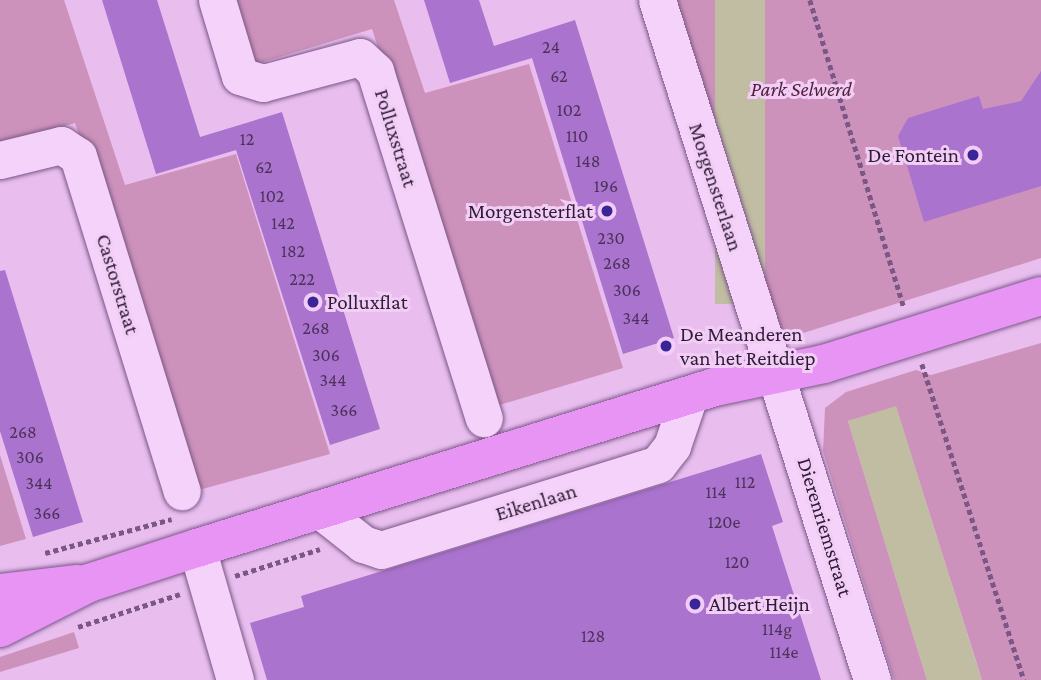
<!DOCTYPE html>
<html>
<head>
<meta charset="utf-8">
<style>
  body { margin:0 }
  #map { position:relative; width:1041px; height:680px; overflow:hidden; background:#e9beef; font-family:"Crimson Pro",serif }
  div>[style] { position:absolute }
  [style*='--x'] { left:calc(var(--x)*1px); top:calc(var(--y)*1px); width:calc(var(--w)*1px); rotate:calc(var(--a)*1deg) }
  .green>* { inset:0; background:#cd92bb }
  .water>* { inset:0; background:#c0bda2; transform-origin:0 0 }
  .building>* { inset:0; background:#aa73ce }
  .path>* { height:4.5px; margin-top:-2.25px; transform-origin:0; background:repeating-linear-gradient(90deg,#7a5787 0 5px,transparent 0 8.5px) }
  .roads { filter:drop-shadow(0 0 2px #7a5787) drop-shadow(0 0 2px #7a5787) }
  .minor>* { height:37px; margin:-18.5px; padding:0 18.5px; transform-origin:18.5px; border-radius:18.5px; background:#f5d2f9 }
  .major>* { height:38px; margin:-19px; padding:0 19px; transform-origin:19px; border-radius:19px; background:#e894f4 }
  .dots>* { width:19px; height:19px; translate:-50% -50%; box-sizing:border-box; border:4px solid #f2cef6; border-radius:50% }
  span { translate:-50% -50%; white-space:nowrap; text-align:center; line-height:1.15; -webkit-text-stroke:6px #f2cef6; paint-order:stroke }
  .number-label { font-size:18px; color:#4d325c }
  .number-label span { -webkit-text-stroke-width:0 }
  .park-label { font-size:21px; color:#53223e; font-style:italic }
  .street-label { font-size:21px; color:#2e1c36 }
  .poi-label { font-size:21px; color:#2e1c36 }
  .right { translate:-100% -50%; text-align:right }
  .left { translate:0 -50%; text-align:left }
</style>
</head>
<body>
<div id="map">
  <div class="green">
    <div style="clip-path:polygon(0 0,64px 0,125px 185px,236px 154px,330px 454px,199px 490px,75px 123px,0 144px)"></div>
    <div style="clip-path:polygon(233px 0,394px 0,425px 93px,529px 64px,623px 368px,496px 406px,372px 29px,253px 65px)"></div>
    <div style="clip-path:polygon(669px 0,1041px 0,1041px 258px,778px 341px)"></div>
    <div style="clip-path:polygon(1041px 343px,1041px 680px,982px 680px,896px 407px,848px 421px,927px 680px,894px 680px,823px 451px,825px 408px,846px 392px,916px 370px,931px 375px)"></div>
    <div style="clip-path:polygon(0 455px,26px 539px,0 546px)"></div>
    <div style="clip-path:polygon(74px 632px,79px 648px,0 672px,0 657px)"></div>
  </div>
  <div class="water">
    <div style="left:715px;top:0;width:50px;height:304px"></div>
    <div style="clip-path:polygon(896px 406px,977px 665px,982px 680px,927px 680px,914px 639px,848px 421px)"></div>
  </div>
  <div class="building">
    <div style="clip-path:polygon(102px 0,157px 0,200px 137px,282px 112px,380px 429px,330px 445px,236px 150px,156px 174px)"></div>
    <div style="clip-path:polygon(424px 0,479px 0,494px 46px,575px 20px,674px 338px,623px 354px,532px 58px,450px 83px)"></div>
    <div style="clip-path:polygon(1041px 71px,1041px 186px,924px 222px,898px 136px,908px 118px,979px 96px,983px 109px,1021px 101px)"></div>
    <div style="clip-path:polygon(5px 270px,83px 522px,33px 537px,0 431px,0 271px)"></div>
    <div style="clip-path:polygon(761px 454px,783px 522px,772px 526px,821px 680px,267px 680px,250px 623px,304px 607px,301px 596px)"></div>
  </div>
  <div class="path">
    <div style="--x:810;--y:0;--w:321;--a:73"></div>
    <div style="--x:922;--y:364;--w:332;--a:72.1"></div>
    <div style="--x:45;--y:553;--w:131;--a:-15"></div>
    <div style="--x:235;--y:576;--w:89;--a:-17.6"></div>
    <div style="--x:78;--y:627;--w:107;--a:-17.9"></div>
  </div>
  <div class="roads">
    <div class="minor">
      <div style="--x:217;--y:0;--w:79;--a:73.2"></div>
      <div style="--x:240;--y:76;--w:24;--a:17"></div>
      <div style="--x:263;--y:83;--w:100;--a:-15"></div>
      <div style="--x:360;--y:57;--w:21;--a:43"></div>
      <div style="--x:375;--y:71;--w:364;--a:72.6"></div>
      <div style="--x:657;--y:0;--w:713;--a:72.45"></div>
      <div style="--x:0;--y:160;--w:63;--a:-13.8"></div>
      <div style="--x:61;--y:145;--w:20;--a:33"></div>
      <div style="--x:78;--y:156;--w:351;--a:72.8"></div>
      <div style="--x:319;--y:509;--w:56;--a:38.5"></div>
      <div style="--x:363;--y:544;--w:19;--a:18"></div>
      <div style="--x:381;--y:550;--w:290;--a:-17.2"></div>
      <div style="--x:658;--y:464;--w:23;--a:-52"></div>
      <div style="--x:672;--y:446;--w:53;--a:-71.2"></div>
      <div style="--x:197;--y:548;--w:137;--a:73.9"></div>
    </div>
    <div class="major">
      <div style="--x:0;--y:593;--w:78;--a:-6.7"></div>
      <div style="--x:0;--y:628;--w:100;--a:-26.8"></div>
      <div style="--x:89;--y:583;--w:114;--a:-18"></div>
      <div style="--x:197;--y:548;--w:542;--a:-17.27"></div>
      <div style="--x:715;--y:387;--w:111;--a:-11.9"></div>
      <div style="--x:824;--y:364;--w:227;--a:-17.4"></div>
    </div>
  </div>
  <div class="dots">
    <div style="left:973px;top:155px;background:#3a2598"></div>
    <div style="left:607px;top:211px;background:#3a2598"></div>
    <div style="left:313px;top:302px;background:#3a2598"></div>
    <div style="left:666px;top:346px;background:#3a2598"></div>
    <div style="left:695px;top:604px;background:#3a2598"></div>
  </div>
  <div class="number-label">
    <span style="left:551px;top:47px">24</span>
    <span style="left:559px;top:76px">62</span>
    <span style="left:569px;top:110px">102</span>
    <span style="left:577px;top:136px">110</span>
    <span style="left:247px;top:139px">12</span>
    <span style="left:588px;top:161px">148</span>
    <span style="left:264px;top:167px">62</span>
    <span style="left:606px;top:186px">196</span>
    <span style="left:272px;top:196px">102</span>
    <span style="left:283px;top:223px">142</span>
    <span style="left:611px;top:238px">230</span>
    <span style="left:293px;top:251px">182</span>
    <span style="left:617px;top:263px">268</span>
    <span style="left:302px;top:279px">222</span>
    <span style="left:627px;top:290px">306</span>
    <span style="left:636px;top:318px">344</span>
    <span style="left:316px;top:328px">268</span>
    <span style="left:326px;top:355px">306</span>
    <span style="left:333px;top:380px">344</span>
    <span style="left:344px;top:410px">366</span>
    <span style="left:23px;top:432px">268</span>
    <span style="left:30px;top:457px">306</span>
    <span style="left:745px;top:482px">112</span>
    <span style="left:39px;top:483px">344</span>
    <span style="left:716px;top:492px">114</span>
    <span style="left:47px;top:513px">366</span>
    <span style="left:724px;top:522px">120e</span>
    <span style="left:737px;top:562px">120</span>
    <span style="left:777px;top:629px">114g</span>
    <span style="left:593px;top:636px">128</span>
    <span style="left:784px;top:652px">114e</span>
  </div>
  <div class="park-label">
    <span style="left:801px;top:89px">Park Selwerd</span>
  </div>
  <div class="street-label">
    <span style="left:396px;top:138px;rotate:73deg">Polluxstraat</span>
    <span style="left:716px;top:187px;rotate:72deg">Morgensterlaan</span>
    <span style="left:118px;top:284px;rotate:73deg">Castorstraat</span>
    <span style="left:536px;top:502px;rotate:-17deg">Eikenlaan</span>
    <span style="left:825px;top:527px;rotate:73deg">Dierenriemstraat</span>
  </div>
  <div class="poi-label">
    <span class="right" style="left:959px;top:155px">De Fontein</span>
    <span class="right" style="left:593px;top:211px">Morgensterflat</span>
    <span class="left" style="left:327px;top:302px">Polluxflat</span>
    <span class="left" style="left:680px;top:346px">De Meanderen<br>van het Reitdiep</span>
    <span class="left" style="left:709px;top:604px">Albert Heijn</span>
  </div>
</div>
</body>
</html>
